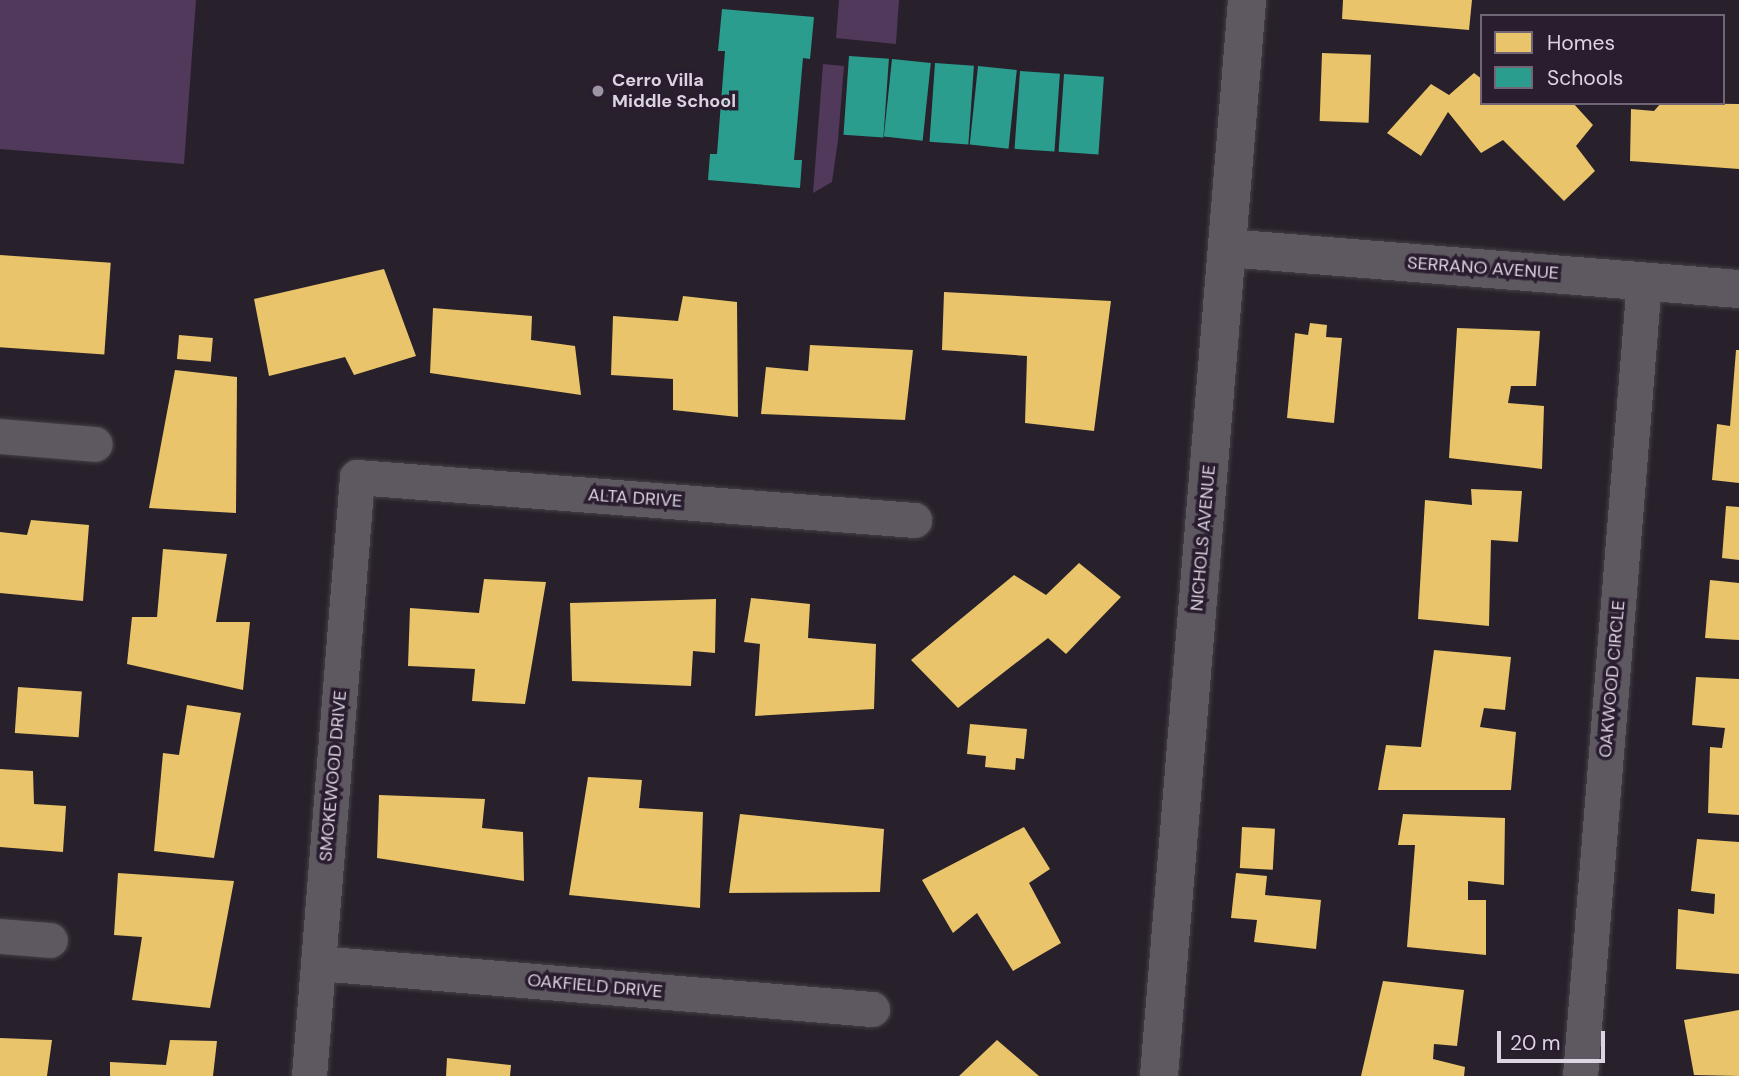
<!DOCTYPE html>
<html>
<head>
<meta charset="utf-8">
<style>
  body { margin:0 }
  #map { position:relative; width:1739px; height:1076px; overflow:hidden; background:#28212b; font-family:"DM Sans",sans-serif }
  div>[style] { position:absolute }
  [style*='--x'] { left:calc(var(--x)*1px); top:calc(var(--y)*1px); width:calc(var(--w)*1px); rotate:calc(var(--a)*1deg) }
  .green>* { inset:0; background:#50395b }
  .homes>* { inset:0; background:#e9c46a; transform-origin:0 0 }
  .schools>* { inset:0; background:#2a9d8f; transform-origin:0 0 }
  .roads { filter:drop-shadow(0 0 2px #443e47) drop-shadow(0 0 2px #443e47) }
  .minor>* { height:35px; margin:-17.5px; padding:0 17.5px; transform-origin:17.5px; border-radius:17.5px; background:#5e5861 }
  .tertiary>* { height:38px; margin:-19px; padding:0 19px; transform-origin:19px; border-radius:19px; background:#5e5861 }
  .dots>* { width:19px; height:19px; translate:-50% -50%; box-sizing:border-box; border:4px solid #291d2f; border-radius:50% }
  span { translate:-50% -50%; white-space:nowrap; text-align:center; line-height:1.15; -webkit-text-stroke:7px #291d2f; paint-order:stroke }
  .poi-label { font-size:18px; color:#dcd4e0; font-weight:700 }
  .left { translate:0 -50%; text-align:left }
  .street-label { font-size:18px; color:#dcd4e0 }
  .legend { position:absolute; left:1480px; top:14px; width:245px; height:91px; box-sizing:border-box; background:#291d2f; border:2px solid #716676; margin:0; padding:9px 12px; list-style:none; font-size:21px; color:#dcd4e0 }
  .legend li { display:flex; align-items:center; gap:14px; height:35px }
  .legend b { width:35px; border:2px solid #716676 }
  .scale { position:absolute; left:1497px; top:1031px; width:108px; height:32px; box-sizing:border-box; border:4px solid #dcd4e0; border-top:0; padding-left:9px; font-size:21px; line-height:24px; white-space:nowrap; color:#dcd4e0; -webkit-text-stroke:5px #291d2f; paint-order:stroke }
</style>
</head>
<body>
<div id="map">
  <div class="green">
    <div style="clip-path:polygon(0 0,196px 0,184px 164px,0 149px)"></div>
    <div style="clip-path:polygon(839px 0,899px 0,896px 44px,836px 38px)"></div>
    <div style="clip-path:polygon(823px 64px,844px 66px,838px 140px,832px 182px,813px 193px)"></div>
  </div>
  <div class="homes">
    <div style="clip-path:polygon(1343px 0,1472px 0,1469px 30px,1342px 19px)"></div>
    <div style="left:1322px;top:53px;width:49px;height:68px;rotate:2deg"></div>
    <div style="clip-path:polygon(1474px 73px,1482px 79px,1482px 103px,1573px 103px,1593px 125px,1576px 146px,1595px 171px,1564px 201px,1503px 140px,1481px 153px,1448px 112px,1421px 156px,1387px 133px,1431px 84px,1449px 95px)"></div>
    <div style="clip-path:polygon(1661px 103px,1739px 104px,1739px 169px,1630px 161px,1631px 109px,1654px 111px)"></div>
    <div style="left:0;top:255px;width:111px;height:92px;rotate:4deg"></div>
    <div style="clip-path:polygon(384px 269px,416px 356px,354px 375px,345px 357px,269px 376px,254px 299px)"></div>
    <div style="clip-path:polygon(944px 292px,1111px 301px,1094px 431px,1025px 423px,1027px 356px,942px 350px)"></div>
    <div style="clip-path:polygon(683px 296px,737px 302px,738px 417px,673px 410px,673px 379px,611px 375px,613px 316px,678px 321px)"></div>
    <div style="clip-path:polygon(433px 308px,532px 316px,531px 340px,575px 346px,581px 395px,430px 373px)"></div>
    <div style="clip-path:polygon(1310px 323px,1327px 325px,1326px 337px,1342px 338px,1334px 423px,1287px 418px,1295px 333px,1308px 335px)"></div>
    <div style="clip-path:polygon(1457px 328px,1540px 331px,1536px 386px,1511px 386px,1508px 403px,1544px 406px,1542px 469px,1449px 458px)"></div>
    <div style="left:179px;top:335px;width:34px;height:24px;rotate:5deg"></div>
    <div style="clip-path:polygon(810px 345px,913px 350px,905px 420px,761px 414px,766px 367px,808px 371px)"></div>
    <div style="clip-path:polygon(1736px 350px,1739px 350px,1739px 483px,1712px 480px,1717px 424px,1730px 426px)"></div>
    <div style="clip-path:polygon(175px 370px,237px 377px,236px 513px,149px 508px)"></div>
    <div style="clip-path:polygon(1471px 489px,1522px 491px,1518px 542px,1491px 540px,1489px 626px,1418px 619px,1425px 500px,1472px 505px)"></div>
    <div style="clip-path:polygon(1726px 506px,1739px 507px,1739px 560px,1722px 558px)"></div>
    <div style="clip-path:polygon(31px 520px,89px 525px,83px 601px,0 593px,0 532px,27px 535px)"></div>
    <div style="clip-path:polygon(163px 549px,227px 554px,216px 622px,250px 622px,243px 690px,127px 664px,132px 617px,157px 617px)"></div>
    <div style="clip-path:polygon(1079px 563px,1121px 597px,1066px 654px,1048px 638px,958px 708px,911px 660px,1014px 575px,1046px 595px)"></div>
    <div style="clip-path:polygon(484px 579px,546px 582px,525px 704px,472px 701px,475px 669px,408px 666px,410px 608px,479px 613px)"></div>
    <div style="clip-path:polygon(1710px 580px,1739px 583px,1739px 640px,1705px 638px)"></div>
    <div style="clip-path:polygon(751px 598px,810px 604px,808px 638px,876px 644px,874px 709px,755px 716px,760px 644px,744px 642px)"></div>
    <div style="clip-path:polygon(716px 599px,715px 653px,693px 651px,691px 686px,572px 681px,570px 603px)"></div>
    <div style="clip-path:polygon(1434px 650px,1511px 657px,1505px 710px,1484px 708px,1480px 727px,1516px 732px,1511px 790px,1378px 790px,1386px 745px,1421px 747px)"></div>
    <div style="clip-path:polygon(1696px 677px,1739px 679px,1739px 815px,1708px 813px,1710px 747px,1722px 748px,1725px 728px,1692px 725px)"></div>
    <div style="left:18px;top:687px;width:64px;height:46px;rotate:4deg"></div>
    <div style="clip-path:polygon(187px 705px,241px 713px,214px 858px,154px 851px,163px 753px,179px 755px)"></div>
    <div style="clip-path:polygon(970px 724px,1027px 729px,1024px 759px,1016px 758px,1015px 770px,985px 767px,986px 756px,967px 754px)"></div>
    <div style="clip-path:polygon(0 769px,33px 771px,34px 804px,66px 806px,63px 852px,0 847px)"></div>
    <div style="clip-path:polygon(588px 777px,642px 780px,639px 808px,703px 812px,700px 908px,569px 895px)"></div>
    <div style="clip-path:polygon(379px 795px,485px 799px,482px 828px,523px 832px,524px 881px,377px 858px)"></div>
    <div style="clip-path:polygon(740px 814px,884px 829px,880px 892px,729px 893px)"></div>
    <div style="clip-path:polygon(1403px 814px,1505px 818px,1504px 885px,1468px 881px,1468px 900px,1486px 900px,1486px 955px,1407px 947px,1415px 845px,1398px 845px)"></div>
    <div style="clip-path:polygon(1024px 827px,1050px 869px,1029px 883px,1061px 943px,1013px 971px,977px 913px,953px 933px,922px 880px)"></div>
    <div style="left:1242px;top:827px;width:33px;height:41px;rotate:3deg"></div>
    <div style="clip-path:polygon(1697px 839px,1739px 842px,1739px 974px,1676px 969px,1678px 909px,1714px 914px,1715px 894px,1691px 891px)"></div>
    <div style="clip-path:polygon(118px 873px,234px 881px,210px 1008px,132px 1000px,142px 937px,114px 935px)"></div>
    <div style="clip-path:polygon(1236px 873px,1267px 876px,1265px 895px,1321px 900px,1316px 949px,1254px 942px,1257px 920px,1231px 918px)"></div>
    <div style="clip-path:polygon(1383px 981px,1464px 990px,1457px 1046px,1434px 1044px,1433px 1059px,1465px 1067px,1464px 1076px,1361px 1076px)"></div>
    <div style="clip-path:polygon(1739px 1010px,1739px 1076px,1694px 1075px,1684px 1020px)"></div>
    <div style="clip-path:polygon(0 1038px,52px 1040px,47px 1076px,0 1076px)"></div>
    <div style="clip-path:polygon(170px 1040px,217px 1041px,213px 1076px,110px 1076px,110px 1062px,166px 1065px)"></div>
    <div style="clip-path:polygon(997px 1040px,1039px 1076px,959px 1076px)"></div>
    <div style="clip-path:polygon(447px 1058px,511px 1065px,510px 1076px,446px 1076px)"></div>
  </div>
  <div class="schools">
    <div style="clip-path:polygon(722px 9px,814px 17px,810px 59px,803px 58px,794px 160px,802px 160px,800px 188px,708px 180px,710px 154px,717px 154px,725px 51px,718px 51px)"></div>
    <div style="left:849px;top:56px;width:40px;height:79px;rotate:4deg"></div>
    <div style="left:892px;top:59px;width:39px;height:78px;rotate:6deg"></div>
    <div style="left:935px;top:63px;width:39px;height:79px;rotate:4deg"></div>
    <div style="left:978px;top:66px;width:39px;height:79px;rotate:6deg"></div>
    <div style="left:1020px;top:71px;width:40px;height:78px;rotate:4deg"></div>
    <div style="left:1064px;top:74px;width:40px;height:78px;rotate:4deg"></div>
  </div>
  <div class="roads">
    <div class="minor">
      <div style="--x:0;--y:436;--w:95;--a:4.8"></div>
      <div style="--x:0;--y:936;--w:50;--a:4.6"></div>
      <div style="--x:318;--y:963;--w:556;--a:4.75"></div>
      <div style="--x:309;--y:1076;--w:601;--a:-85.42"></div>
      <div style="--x:357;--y:477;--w:559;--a:4.41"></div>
      <div style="--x:1580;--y:1076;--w:798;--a:-85.4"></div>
    </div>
    <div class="tertiary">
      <div style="--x:1227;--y:248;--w:514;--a:4.58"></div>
      <div style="--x:1159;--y:1076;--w:1080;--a:-85.32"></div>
    </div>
  </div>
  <div class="dots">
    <div style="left:598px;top:91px;background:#9d95a1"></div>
  </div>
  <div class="poi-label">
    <span class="left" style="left:612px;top:91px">Cerro Villa<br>Middle School</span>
  </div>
  <div class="street-label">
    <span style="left:1483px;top:268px;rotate:4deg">SERRANO AVENUE</span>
    <span style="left:635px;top:498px;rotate:4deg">ALTA DRIVE</span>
    <span style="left:1203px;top:538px;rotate:-85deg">NICHOLS AVENUE</span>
    <span style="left:1612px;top:679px;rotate:-85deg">OAKWOOD CIRCLE</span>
    <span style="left:333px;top:776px;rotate:-85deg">SMOKEWOOD DRIVE</span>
    <span style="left:595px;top:986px;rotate:5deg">OAKFIELD DRIVE</span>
  </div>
  <ul class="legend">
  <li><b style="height:19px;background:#e9c46a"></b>Homes</li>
  <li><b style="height:19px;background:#2a9d8f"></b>Schools</li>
  </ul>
  <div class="scale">20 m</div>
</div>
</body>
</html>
